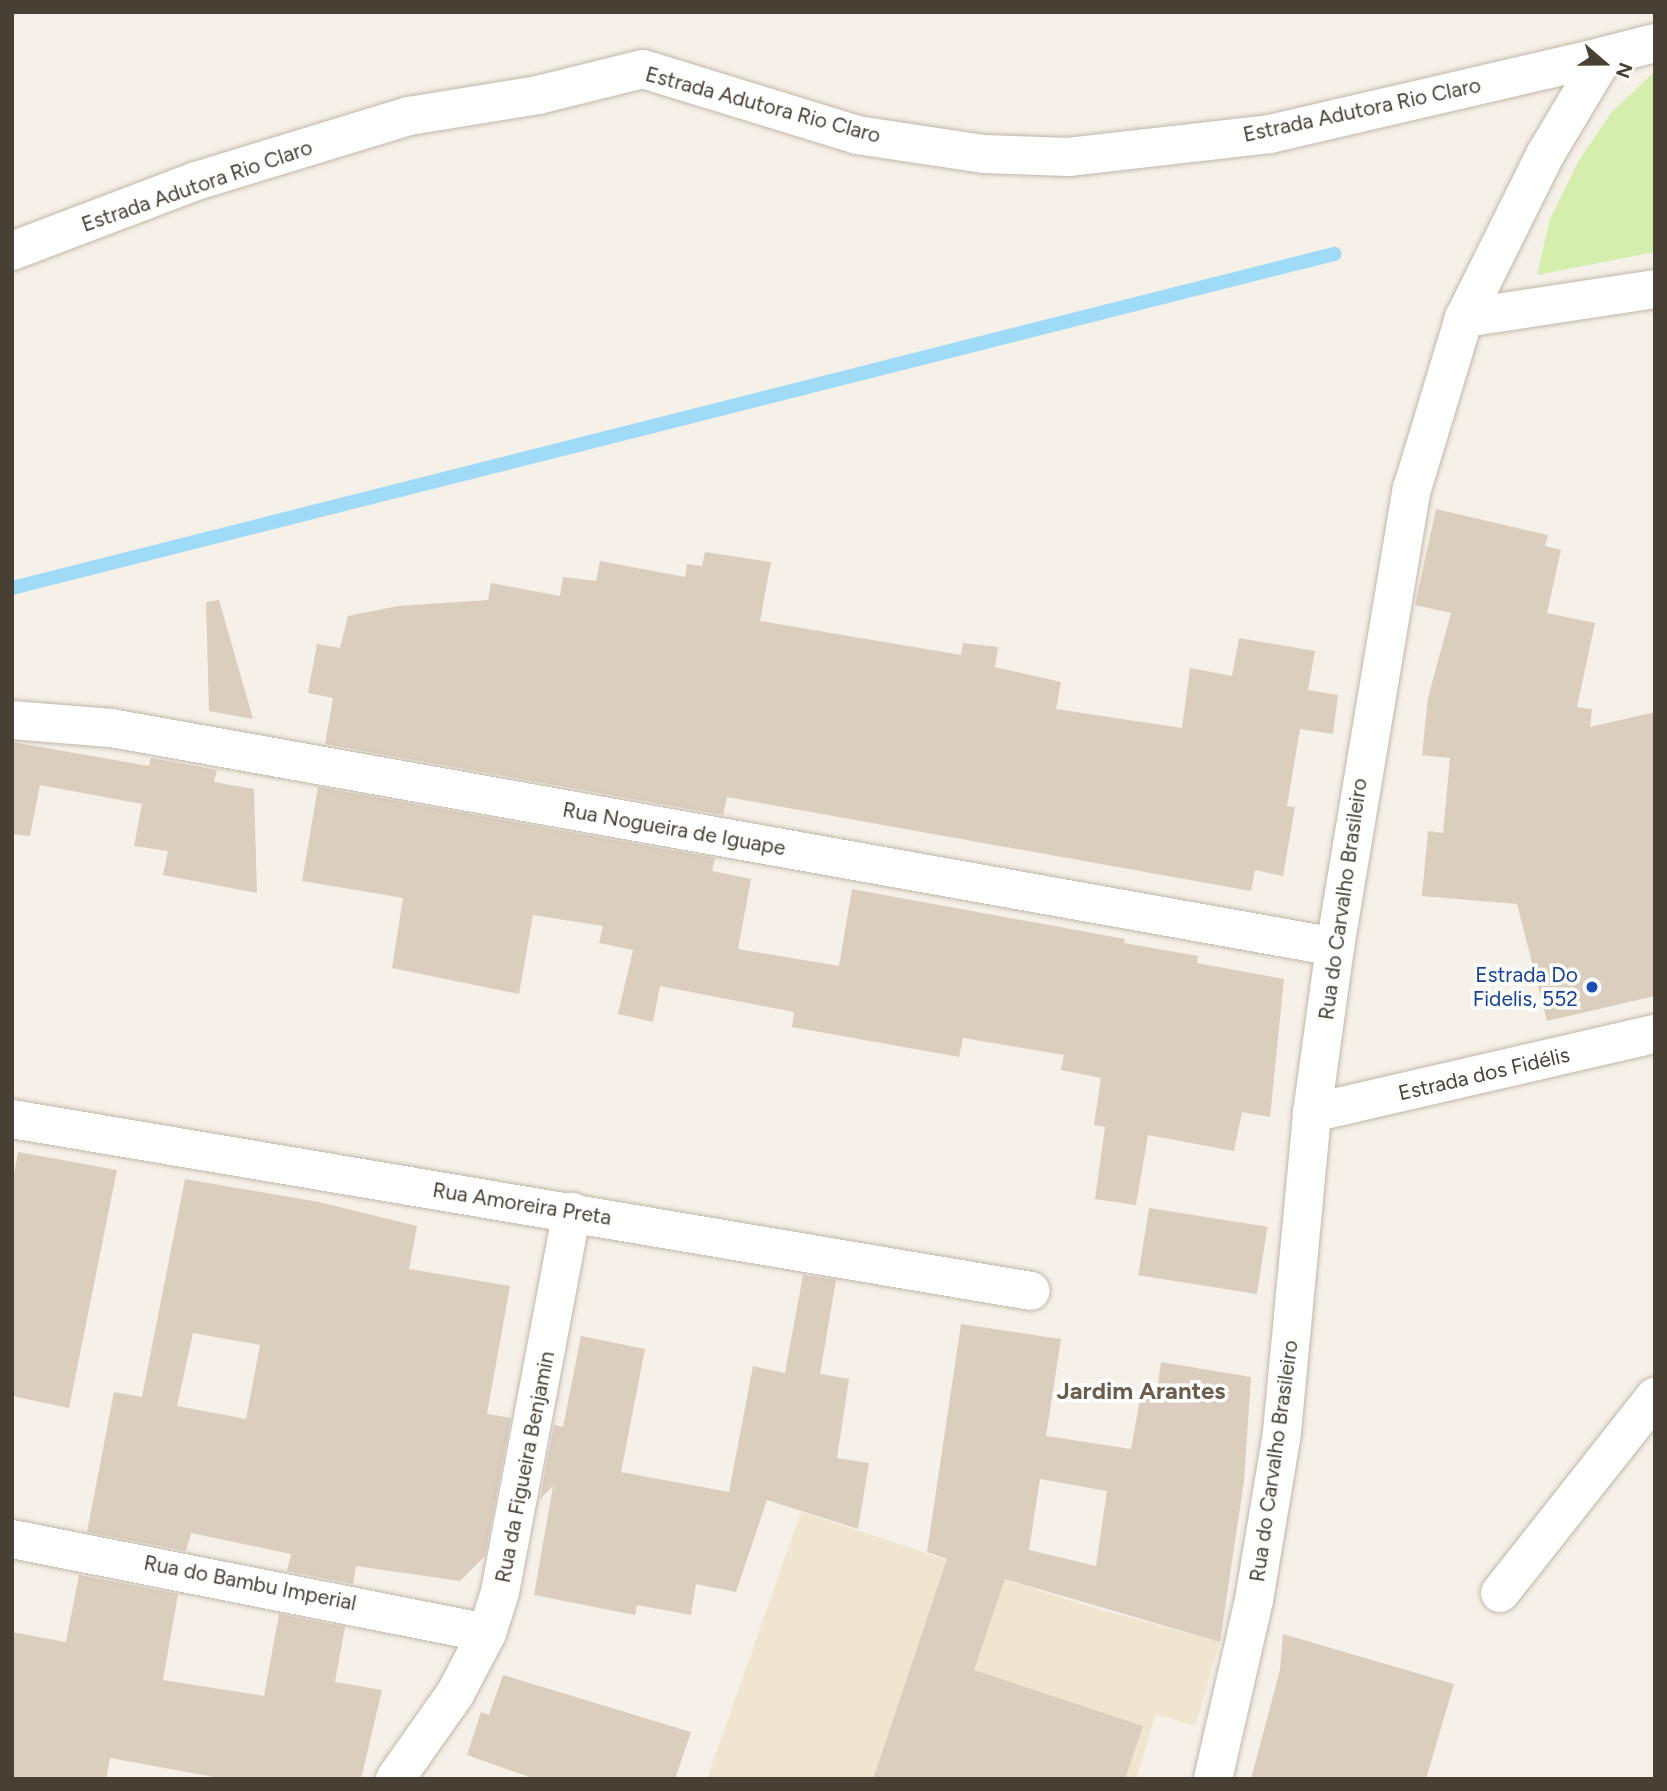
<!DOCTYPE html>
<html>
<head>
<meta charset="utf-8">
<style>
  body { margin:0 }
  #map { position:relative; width:1667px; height:1791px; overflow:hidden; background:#f5f0e8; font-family:Figtree,sans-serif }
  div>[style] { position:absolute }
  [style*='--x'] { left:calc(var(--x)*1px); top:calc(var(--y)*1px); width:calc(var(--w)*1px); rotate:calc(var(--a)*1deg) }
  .education>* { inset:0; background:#f0e5d0 }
  .green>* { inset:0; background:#d5edad }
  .stream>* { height:14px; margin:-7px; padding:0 7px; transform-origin:7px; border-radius:7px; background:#9fdaf7 }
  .building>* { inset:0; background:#dbcebf; transform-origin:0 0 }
  .roads { filter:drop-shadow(0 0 2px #c2b7a9) drop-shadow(0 0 2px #c2b7a9) }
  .minor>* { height:38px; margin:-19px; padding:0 19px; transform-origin:19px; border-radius:19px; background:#fff }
  .tertiary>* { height:38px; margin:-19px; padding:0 19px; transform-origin:19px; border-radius:19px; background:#fff }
  .dots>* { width:19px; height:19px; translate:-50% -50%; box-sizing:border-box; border:4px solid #fff; border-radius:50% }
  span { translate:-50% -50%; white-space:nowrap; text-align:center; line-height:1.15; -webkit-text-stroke:7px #fff; paint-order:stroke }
  .street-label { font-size:21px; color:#494035 }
  .transit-label { font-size:21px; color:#164399 }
  .right { translate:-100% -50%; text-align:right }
  .quarter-label { font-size:24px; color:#6d5d4c; font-weight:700 }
  .frame { position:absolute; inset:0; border:14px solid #494035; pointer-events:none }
  .north { position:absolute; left:1569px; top:28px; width:70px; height:70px; -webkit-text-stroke:5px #fff; paint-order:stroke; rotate:110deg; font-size:19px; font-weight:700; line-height:28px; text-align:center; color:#494035 }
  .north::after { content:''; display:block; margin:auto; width:24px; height:32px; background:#494035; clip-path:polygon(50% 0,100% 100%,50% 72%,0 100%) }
</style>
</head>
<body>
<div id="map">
  <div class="education">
    <div style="clip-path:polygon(801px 1512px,1081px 1604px,1220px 1642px,1195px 1726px,1156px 1714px,1136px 1779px,707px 1779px)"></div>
  </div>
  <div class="green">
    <div style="clip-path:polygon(1655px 71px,1655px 252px,1537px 275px,1550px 219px,1579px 160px,1611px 113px)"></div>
  </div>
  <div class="stream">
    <div style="--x:12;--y:588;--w:1364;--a:-14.18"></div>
  </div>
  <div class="building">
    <div style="clip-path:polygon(1436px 509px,1548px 535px,1545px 546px,1561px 550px,1547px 613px,1595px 623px,1577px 707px,1592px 709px,1590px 727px,1655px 712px,1655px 996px,1547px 1021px,1517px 904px,1422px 896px,1428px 831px,1443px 833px,1450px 758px,1422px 755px,1428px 698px,1451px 613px,1415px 605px)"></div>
    <div style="clip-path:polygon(705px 552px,771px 562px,760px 621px,961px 655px,963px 643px,998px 647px,995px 667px,1061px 682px,1056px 709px,1182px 728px,1190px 668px,1232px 676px,1239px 638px,1315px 651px,1308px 690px,1338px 695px,1333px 734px,1300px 729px,1287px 806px,1295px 807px,1283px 876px,1255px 870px,1251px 891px,727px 797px,723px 815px,325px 744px,333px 698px,308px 693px,317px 644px,340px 648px,348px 616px,398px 606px,488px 600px,491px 583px,560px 596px,563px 577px,596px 581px,600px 561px,685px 577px,687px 564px,702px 566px)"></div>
    <div style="clip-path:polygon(219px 600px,253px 719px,209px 711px,206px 602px)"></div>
    <div style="clip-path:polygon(12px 742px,149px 766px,151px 758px,217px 770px,214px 782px,254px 789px,257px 893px,163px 875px,168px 851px,134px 846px,142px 804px,40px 785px,30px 836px,12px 834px)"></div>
    <div style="clip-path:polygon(318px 787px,715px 858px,712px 871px,751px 879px,738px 949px,839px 966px,852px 889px,1125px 939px,1124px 943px,1198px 956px,1197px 963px,1284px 979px,1270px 1117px,1242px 1112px,1234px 1151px,1148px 1135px,1136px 1205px,1095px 1199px,1105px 1127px,1094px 1125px,1101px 1078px,1061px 1070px,1064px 1055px,963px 1038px,959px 1057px,792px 1027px,794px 1012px,660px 986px,653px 1022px,618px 1014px,633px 950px,599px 943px,603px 926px,533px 915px,519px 994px,392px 968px,403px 898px,302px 881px)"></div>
    <div style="clip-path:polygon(18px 1152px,117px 1170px,69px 1408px,12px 1396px,12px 1185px)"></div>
    <div style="clip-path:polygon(evenodd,185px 1179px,319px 1202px,417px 1226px,409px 1269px,510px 1286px,487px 1414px,511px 1418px,485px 1556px,460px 1581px,356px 1566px,353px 1584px,287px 1571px,291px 1554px,191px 1533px,186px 1551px,87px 1532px,114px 1392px,142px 1397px,185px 1179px,193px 1333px,260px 1345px,246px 1419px,177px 1406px,193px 1333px)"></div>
    <div style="left:1149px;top:1208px;width:120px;height:68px;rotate:9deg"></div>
    <div style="clip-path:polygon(803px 1275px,836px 1280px,820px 1374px,849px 1379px,837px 1458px,869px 1463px,858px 1529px,767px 1500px,736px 1592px,696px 1584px,691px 1615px,637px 1605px,635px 1615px,534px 1595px,553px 1486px,540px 1499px,554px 1425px,563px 1427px,581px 1336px,645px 1349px,621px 1472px,729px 1492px,753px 1366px,785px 1373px)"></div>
    <div style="clip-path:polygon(evenodd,961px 1324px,1061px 1339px,1046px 1436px,1131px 1449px,1141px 1394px,1156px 1397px,1161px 1362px,1251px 1377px,1244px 1481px,1220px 1642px,1005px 1579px,974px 1670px,1143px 1726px,1125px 1779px,873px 1779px,947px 1559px,927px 1552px,961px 1324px,1040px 1479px,1107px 1491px,1096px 1566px,1029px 1550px,1040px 1479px)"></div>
    <div style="clip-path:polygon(79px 1575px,178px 1594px,163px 1680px,264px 1696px,279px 1614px,345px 1627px,335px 1682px,382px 1690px,361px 1779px,225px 1779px,110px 1758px,106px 1779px,12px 1779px,12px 1632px,66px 1642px)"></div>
    <div style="clip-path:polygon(1283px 1634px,1454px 1684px,1426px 1779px,1251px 1779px,1280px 1670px)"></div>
    <div style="clip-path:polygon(503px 1675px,691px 1732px,675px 1779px,535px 1779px,467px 1755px,481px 1712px,489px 1715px)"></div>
  </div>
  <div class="roads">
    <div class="minor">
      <div style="--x:12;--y:251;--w:197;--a:-20.8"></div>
      <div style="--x:196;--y:181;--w:223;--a:-17"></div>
      <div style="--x:409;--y:116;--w:131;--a:-9.2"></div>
      <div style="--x:538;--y:95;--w:108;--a:-13.9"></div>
      <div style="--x:643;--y:69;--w:224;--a:17.1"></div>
      <div style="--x:857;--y:135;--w:128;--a:8.5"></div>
      <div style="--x:984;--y:154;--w:84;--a:2"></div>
      <div style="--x:1068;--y:157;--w:203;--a:-6.5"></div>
      <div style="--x:1270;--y:134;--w:343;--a:-13.1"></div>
      <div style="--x:1464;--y:318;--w:193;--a:-8.6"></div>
      <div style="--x:12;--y:720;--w:99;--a:4.6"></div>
      <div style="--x:111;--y:728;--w:1243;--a:10.14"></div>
      <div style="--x:1312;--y:1113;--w:352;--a:-13"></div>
      <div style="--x:12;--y:1119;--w:1033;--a:9.58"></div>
      <div style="--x:12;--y:1539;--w:484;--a:11.2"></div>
      <div style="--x:1500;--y:1593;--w:250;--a:-51.7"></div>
      <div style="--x:395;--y:1779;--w:104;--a:-54.8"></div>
      <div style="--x:455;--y:1694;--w:69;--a:-62.3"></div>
      <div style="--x:487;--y:1633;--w:43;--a:-72.4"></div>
      <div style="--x:500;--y:1592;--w:387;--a:-79.3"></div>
    </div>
    <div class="tertiary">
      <div style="--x:1213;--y:1779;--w:184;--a:-77.1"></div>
      <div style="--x:1254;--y:1600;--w:170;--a:-80.5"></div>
      <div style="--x:1282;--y:1432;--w:320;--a:-84.6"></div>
      <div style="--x:1312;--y:1113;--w:168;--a:-82.1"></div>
      <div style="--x:1335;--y:947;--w:464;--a:-80.5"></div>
      <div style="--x:1412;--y:489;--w:179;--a:-73.1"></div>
      <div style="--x:1464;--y:318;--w:182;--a:-63.6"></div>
      <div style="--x:1545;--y:155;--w:115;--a:-59.2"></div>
      <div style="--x:1604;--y:56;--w:53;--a:-14.3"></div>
    </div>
  </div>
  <div class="dots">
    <div style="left:1592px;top:987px;background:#1a4fb4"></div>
  </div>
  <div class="street-label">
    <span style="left:763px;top:105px;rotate:15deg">Estrada Adutora Rio Claro</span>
    <span style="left:1362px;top:110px;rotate:-12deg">Estrada Adutora Rio Claro</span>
    <span style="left:197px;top:186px;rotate:-19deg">Estrada Adutora Rio Claro</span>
    <span style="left:674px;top:829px;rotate:10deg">Rua Nogueira de Iguape</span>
    <span style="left:1343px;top:899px;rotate:-82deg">Rua do Carvalho Brasileiro</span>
    <span style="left:1484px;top:1074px;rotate:-13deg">Estrada dos Fidélis</span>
    <span style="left:522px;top:1204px;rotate:9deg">Rua Amoreira Preta</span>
    <span style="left:1274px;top:1461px;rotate:-82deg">Rua do Carvalho Brasileiro</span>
    <span style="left:525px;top:1467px;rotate:-79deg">Rua da Figueira Benjamin</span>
    <span style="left:250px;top:1583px;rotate:11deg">Rua do Bambu Imperial</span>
  </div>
  <div class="transit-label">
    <span class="right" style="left:1578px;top:987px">Estrada Do<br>Fidelis, 552</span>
  </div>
  <div class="quarter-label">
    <span style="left:1141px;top:1391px">Jardim Arantes</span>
  </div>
  <div class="frame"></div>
  <div class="north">N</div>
</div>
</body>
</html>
